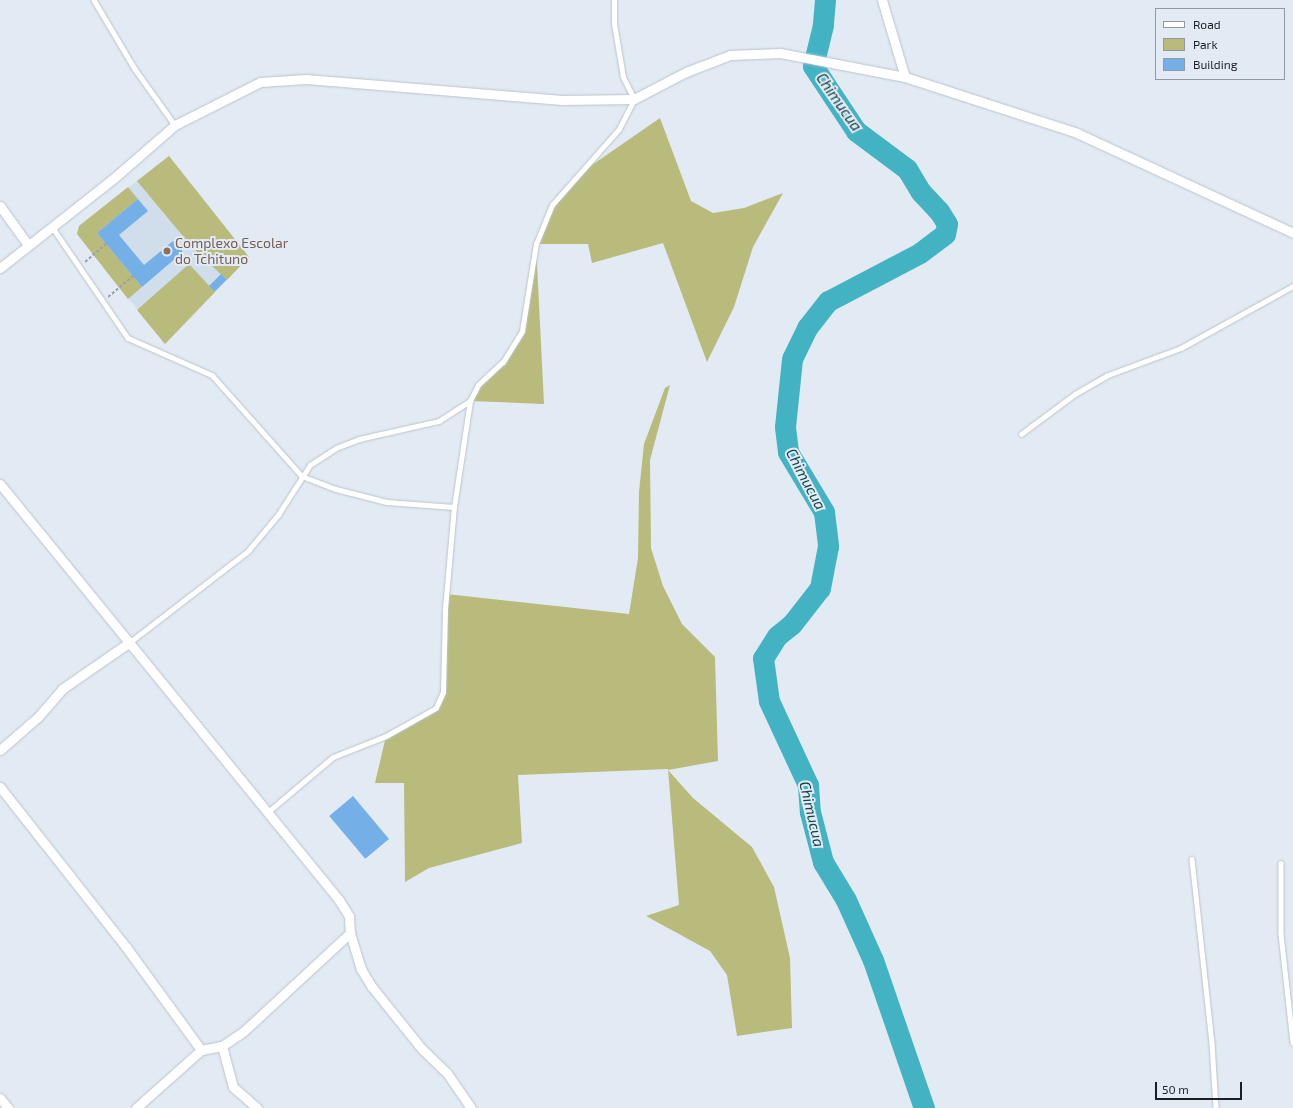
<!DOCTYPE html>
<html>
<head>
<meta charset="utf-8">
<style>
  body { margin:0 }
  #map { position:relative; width:1293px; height:1108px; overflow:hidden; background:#e2ebf3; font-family:"Exo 2",sans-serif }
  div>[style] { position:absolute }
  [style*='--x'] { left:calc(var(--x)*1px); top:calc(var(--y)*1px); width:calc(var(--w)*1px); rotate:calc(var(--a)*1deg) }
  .built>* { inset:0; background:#d0deec }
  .green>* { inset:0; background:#b8bb7b }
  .river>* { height:21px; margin:-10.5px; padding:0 10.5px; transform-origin:10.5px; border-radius:10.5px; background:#43b3c3 }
  .building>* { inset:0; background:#74afe7; transform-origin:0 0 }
  .path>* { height:2px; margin-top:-1px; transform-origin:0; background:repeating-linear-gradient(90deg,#9aa0a7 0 3px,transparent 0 5px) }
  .roads { filter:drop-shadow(0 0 1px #bbc3cb) drop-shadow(0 0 1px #bbc3cb) }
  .service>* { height:4.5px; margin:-2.25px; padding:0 2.25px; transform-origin:2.25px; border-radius:2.25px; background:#fff }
  .minor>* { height:9px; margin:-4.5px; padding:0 4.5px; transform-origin:4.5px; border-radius:4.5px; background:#fff }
  .dots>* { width:11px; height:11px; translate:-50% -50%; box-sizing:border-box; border:2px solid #e2ebf3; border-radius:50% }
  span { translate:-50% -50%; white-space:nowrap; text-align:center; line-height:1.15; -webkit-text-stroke:4px #e2ebf3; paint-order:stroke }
  .education-label { font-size:14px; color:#785e54 }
  .left { translate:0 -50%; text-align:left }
  .water-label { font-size:15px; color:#104349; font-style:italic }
  .legend { position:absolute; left:1155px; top:8px; width:130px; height:72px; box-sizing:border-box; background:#e2ebf3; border:1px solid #93999f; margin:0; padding:5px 7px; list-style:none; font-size:12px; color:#1c1f22 }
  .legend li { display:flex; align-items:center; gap:8px; height:20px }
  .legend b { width:20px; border:1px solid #93999f }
  .scale { position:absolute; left:1155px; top:1082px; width:87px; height:18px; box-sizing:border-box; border:2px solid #1c1f22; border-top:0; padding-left:5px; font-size:12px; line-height:14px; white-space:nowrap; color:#1c1f22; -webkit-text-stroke:3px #e2ebf3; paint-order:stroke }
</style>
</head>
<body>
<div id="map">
  <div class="built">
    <div style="clip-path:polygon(169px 156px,249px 257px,165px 344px,77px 234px,79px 226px)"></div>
  </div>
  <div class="green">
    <div style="clip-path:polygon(660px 118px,691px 201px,713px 213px,744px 208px,783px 193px,753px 247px,734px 307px,707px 362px,663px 243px,592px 263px,588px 244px,536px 244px,544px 404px,470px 401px,478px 385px,503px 362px,522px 331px,536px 244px,552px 205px,579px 174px)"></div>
    <div style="clip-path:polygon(169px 156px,249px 257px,227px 280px,192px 247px,137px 181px)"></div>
    <div style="clip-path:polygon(128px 187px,138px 199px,97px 233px,142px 287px,128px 299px,77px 234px,79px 226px)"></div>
    <div style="clip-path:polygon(189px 264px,215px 292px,165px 344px,137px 310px)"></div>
    <div style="clip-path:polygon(670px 385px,650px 460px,651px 548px,663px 586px,682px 624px,715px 657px,718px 761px,668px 770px,693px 798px,752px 847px,774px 887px,790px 958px,792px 1028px,737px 1036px,727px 975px,710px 951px,646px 916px,679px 905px,668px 769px,518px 775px,522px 843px,429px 868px,405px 882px,404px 783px,375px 783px,386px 736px,436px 708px,443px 692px,446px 594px,629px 614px,638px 558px,639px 492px,644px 444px,665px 388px)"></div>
  </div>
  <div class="river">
    <div style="--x:825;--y:0;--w:25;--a:95"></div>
    <div style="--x:823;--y:25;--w:42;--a:103.7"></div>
    <div style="--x:813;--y:66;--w:78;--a:56.5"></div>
    <div style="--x:856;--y:131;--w:64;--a:36.7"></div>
    <div style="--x:907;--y:169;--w:27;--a:59"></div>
    <div style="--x:921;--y:192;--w:26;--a:47"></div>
    <div style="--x:939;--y:211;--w:15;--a:58"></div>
    <div style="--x:947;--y:224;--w:10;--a:101"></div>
    <div style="--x:945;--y:234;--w:31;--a:143"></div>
    <div style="--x:920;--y:253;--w:104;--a:152.4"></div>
    <div style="--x:828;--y:301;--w:34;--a:128"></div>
    <div style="--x:807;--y:328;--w:34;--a:116"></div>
    <div style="--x:792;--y:359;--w:68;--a:95.9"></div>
    <div style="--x:785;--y:427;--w:25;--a:83"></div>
    <div style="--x:788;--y:452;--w:70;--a:59"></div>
    <div style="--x:824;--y:512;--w:34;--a:83"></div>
    <div style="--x:828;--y:546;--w:43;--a:100.8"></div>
    <div style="--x:820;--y:588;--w:46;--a:127.9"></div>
    <div style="--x:792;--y:624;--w:19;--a:141"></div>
    <div style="--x:777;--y:636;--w:26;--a:122"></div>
    <div style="--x:763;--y:658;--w:43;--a:82.1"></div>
    <div style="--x:769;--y:701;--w:93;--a:65.1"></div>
    <div style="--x:808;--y:785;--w:27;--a:86"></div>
    <div style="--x:810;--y:812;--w:52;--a:75.4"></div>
    <div style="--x:823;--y:862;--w:44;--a:58.8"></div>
    <div style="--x:846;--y:900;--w:66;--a:65.8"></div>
    <div style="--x:873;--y:960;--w:157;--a:71"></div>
  </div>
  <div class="building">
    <div style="clip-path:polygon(138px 199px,148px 211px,119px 235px,144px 265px,173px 241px,183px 252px,142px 287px,97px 233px)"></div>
    <div style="left:221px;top:274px;width:8px;height:17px;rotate:45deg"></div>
    <div style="left:353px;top:796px;width:56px;height:31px;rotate:50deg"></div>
  </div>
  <div class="path">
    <div style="--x:85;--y:262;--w:28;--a:-41"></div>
    <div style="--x:108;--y:297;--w:33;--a:-40"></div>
  </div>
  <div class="roads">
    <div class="service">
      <div style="--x:94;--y:0;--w:80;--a:59.3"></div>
      <div style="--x:135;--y:69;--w:69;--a:54.5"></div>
      <div style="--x:53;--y:228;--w:133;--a:55.7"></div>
      <div style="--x:128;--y:338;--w:92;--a:23.8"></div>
      <div style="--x:212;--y:375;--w:135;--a:48.3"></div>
      <div style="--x:302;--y:476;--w:36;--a:21"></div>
      <div style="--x:336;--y:489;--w:53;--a:14.3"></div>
      <div style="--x:387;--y:502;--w:67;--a:4.3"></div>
      <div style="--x:1021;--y:434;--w:67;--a:-36.5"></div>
      <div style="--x:1075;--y:394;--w:38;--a:-30"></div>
      <div style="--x:1108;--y:375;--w:78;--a:-20.3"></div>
      <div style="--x:1181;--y:348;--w:128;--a:-29"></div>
      <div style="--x:130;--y:642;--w:149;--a:-37.6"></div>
      <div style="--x:248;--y:551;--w:47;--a:-50.2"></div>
      <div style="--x:278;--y:515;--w:59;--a:-57.4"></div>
      <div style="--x:310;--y:465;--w:31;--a:-33"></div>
      <div style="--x:336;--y:448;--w:25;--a:-21"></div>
      <div style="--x:359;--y:439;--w:82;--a:-12.7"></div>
      <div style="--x:439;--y:421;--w:37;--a:-33"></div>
      <div style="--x:268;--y:812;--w:85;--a:-40.2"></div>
      <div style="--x:333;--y:757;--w:57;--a:-21.6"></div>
      <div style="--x:386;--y:736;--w:57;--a:-29.2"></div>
      <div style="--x:436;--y:708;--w:17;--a:-66"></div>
      <div style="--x:443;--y:692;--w:83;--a:-88.6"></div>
      <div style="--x:445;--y:609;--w:102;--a:-85"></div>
      <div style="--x:454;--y:507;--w:107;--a:-81.4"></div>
      <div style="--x:470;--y:401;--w:18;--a:-63"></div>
      <div style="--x:478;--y:385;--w:34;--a:-43"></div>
      <div style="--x:503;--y:362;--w:36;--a:-58"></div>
      <div style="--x:522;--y:331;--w:88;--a:-80.9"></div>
      <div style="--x:536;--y:244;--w:42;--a:-67.7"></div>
      <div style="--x:552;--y:205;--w:101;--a:-48.6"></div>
      <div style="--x:619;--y:129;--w:34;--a:-63"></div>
      <div style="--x:634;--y:99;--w:25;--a:-117"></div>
      <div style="--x:623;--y:77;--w:54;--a:-99.6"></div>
      <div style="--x:614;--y:24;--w:24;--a:-90"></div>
      <div style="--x:1192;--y:859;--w:185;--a:83.8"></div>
      <div style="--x:1212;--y:1043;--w:65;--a:86.5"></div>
      <div style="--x:1281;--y:863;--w:71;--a:90"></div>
      <div style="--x:1281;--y:934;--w:109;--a:83.7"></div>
    </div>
    <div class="minor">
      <div style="--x:882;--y:0;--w:80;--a:73.4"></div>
      <div style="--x:0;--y:206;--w:48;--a:54.3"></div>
      <div style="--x:0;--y:268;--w:145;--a:-38.3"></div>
      <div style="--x:114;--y:178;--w:81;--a:-41"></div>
      <div style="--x:175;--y:125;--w:95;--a:-26.8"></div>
      <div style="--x:260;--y:82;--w:46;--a:-3.7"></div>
      <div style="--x:306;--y:79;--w:257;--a:4.7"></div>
      <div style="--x:562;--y:100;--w:72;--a:-0.8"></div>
      <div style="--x:634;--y:99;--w:59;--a:-27.4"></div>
      <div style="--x:686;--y:72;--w:47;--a:-21.1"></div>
      <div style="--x:730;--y:55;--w:50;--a:-2.3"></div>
      <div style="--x:780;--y:53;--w:127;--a:10.9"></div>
      <div style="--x:905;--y:77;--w:181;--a:18"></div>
      <div style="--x:1077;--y:133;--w:238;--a:24.8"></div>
      <div style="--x:0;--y:484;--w:537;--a:50.82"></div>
      <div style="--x:339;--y:900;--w:19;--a:58"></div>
      <div style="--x:349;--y:916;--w:17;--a:87"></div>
      <div style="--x:350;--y:933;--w:38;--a:73"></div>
      <div style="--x:361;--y:969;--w:21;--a:59"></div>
      <div style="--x:372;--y:987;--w:78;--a:51.2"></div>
      <div style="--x:421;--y:1048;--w:36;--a:44"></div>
      <div style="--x:447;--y:1073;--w:42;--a:55.6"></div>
      <div style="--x:0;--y:750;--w:50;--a:-41"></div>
      <div style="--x:38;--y:717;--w:37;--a:-49"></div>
      <div style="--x:62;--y:689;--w:83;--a:-34.7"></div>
      <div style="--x:0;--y:787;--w:204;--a:51.8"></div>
      <div style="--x:126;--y:947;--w:127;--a:53.9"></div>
      <div style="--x:222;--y:1046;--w:42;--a:75"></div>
      <div style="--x:233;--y:1087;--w:32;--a:41"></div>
      <div style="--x:0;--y:1098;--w:13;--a:51"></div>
      <div style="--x:136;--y:1108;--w:87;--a:-41.7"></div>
      <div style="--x:201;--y:1050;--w:21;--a:-11"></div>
      <div style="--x:222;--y:1046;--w:25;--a:-34"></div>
      <div style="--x:243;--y:1032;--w:146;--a:-42.8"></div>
    </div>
  </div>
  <div class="dots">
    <div style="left:167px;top:251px;background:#8d6e63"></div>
  </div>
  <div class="education-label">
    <span class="left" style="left:175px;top:251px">Complexo Escolar<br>do Tchituno</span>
  </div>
  <div class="water-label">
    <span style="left:839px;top:102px;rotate:55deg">Chimucua</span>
    <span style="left:806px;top:479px;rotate:62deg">Chimucua</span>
    <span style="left:812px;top:814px;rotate:77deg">Chimucua</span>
  </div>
  <ul class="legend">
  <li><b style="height:5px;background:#fff"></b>Road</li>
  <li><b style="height:11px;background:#b8bb7b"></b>Park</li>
  <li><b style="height:11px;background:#74afe7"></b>Building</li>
  </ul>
  <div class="scale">50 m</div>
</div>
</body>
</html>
